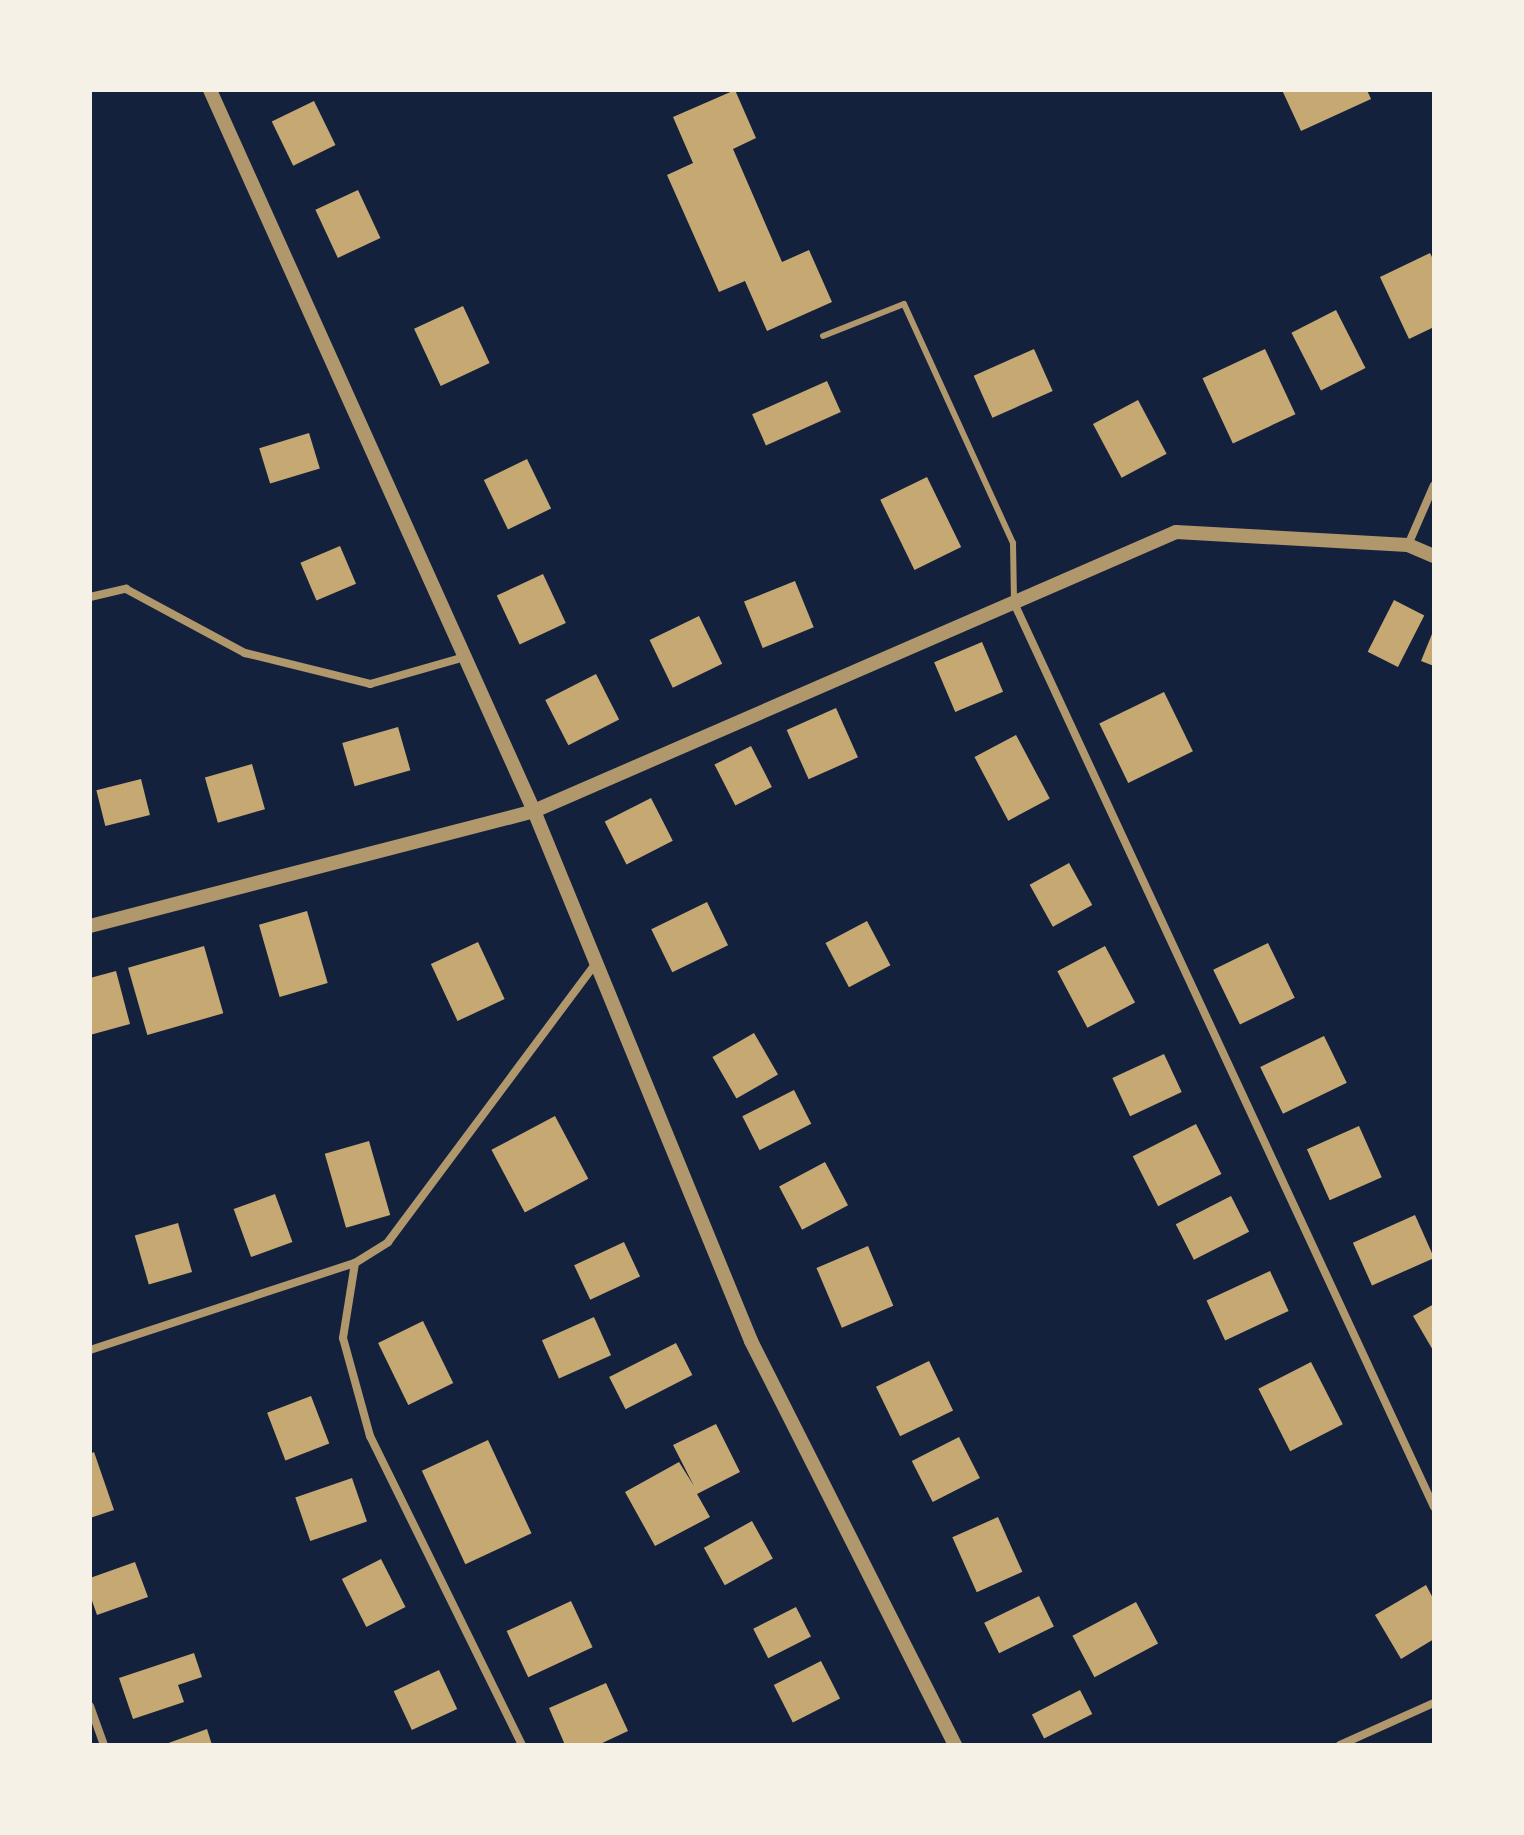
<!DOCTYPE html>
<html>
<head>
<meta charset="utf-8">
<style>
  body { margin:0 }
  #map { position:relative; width:1524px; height:1835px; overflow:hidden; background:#14213d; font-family:Overpass,sans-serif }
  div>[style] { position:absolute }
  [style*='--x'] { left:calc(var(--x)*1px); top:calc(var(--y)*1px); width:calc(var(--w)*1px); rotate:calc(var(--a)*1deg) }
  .building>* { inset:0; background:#c6a872; transform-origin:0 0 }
  .service>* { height:6px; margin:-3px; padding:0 3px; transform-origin:3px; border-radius:3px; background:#b1986c }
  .minor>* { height:8px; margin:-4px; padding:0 4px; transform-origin:4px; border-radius:4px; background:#b1986c }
  .tertiary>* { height:14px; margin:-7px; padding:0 7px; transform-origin:7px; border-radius:7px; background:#b1986c }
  span { translate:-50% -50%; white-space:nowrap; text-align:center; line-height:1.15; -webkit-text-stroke:6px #f6f1e7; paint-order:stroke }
  .frame { position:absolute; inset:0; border:92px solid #f6f1e7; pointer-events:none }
</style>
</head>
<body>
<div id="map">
  <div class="building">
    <div style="clip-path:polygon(735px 90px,756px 138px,733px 149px,782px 262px,809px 250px,832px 302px,767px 331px,745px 281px,719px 292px,667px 175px,693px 163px,673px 117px)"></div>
    <div style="clip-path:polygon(1282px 90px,1367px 90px,1371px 99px,1301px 131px)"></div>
    <div style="left:314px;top:101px;width:49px;height:47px;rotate:64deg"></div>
    <div style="left:358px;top:190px;width:53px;height:47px;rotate:65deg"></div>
    <div style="clip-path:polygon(1430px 253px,1434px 261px,1434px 327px,1409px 339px,1380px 277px)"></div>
    <div style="left:463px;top:306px;width:63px;height:54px;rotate:65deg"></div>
    <div style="left:1336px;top:310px;width:65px;height:50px;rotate:63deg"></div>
    <div style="left:1034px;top:349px;width:46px;height:66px;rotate:66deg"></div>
    <div style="left:1265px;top:349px;width:72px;height:69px;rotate:65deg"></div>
    <div style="left:827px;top:381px;width:34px;height:82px;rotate:66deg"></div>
    <div style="left:1138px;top:400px;width:61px;height:51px;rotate:62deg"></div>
    <div style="left:309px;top:433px;width:37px;height:52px;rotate:73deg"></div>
    <div style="left:527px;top:459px;width:55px;height:48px;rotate:64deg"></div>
    <div style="left:927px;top:477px;width:78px;height:52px;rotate:64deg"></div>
    <div style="left:340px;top:546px;width:41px;height:43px;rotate:67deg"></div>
    <div style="left:543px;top:574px;width:54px;height:51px;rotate:65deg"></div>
    <div style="left:795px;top:581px;width:50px;height:55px;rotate:68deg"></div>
    <div style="left:1394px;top:600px;width:34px;height:58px;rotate:27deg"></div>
    <div style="left:699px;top:616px;width:53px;height:55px;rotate:64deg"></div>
    <div style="clip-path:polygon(1434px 629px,1434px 666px,1421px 661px)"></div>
    <div style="left:982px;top:642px;width:54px;height:52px;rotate:67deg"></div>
    <div style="left:596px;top:674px;width:51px;height:57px;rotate:63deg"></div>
    <div style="left:1164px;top:692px;width:66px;height:72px;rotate:64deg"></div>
    <div style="left:836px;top:708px;width:54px;height:54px;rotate:66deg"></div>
    <div style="left:398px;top:727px;width:45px;height:58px;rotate:74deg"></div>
    <div style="left:1016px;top:735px;width:72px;height:47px;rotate:62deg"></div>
    <div style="left:751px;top:746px;width:46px;height:41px;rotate:63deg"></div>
    <div style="left:252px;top:764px;width:47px;height:49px;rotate:74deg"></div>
    <div style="left:141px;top:779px;width:37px;height:46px;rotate:76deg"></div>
    <div style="left:651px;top:798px;width:48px;height:52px;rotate:63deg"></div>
    <div style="left:1069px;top:863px;width:48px;height:45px;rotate:61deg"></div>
    <div style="left:707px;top:902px;width:48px;height:62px;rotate:64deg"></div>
    <div style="left:307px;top:911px;width:75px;height:50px;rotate:74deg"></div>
    <div style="left:867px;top:921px;width:50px;height:47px;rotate:62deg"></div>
    <div style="left:478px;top:942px;width:63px;height:52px;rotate:65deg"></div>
    <div style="left:1268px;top:943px;width:61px;height:61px;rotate:64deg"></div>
    <div style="left:204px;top:946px;width:70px;height:79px;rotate:74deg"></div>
    <div style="left:1105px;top:946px;width:64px;height:54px;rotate:62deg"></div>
    <div style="clip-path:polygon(116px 971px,130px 1024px,90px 1035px,90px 978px)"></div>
    <div style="left:754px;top:1033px;width:48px;height:48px;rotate:60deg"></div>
    <div style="left:1324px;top:1036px;width:52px;height:71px;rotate:64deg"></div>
    <div style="left:1164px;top:1054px;width:42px;height:57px;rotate:65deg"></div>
    <div style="left:794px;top:1090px;width:38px;height:58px;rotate:63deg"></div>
    <div style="left:555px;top:1116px;width:71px;height:72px;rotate:62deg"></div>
    <div style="left:1196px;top:1124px;width:56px;height:71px;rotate:63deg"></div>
    <div style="left:1359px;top:1126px;width:56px;height:57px;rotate:66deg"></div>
    <div style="left:369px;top:1141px;width:77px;height:46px;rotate:74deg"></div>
    <div style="left:825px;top:1162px;width:49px;height:52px;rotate:62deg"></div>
    <div style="left:275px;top:1194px;width:51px;height:44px;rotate:70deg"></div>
    <div style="left:1231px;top:1196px;width:40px;height:62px;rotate:63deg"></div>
    <div style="left:1415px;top:1215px;width:47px;height:68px;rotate:66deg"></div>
    <div style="left:178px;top:1223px;width:51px;height:45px;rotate:74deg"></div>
    <div style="left:624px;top:1242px;width:38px;height:55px;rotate:65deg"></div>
    <div style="left:868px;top:1246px;width:65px;height:56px;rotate:67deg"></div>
    <div style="left:1270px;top:1271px;width:44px;height:70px;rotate:65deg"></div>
    <div style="clip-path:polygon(1434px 1304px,1434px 1352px,1413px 1316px)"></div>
    <div style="left:594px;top:1317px;width:42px;height:57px;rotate:66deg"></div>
    <div style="left:423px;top:1321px;width:69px;height:50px;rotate:64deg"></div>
    <div style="left:676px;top:1343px;width:36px;height:75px;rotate:63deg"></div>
    <div style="left:929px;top:1361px;width:55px;height:59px;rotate:64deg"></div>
    <div style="left:1311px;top:1362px;width:70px;height:59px;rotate:63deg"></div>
    <div style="left:311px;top:1396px;width:51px;height:47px;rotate:69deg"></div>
    <div style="clip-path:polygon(716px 1424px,740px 1472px,697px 1494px,710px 1517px,655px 1546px,625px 1492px,679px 1462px,694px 1486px,673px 1445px)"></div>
    <div style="left:959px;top:1437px;width:46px;height:53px;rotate:63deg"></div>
    <div style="left:488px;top:1440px;width:103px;height:73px;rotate:65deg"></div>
    <div style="clip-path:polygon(94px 1452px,114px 1510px,90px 1518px,90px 1454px)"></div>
    <div style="left:352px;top:1478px;width:46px;height:60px;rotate:71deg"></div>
    <div style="left:998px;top:1517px;width:60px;height:50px;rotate:66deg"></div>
    <div style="left:752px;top:1521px;width:43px;height:55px;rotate:61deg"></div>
    <div style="left:381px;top:1559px;width:54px;height:44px;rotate:63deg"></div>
    <div style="clip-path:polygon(135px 1562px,148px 1597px,97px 1615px,90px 1595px,90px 1578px)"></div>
    <div style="clip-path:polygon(1426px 1585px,1434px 1600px,1434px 1639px,1401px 1659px,1375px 1615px)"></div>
    <div style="left:1039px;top:1596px;width:34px;height:61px;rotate:64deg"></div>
    <div style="left:571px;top:1601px;width:51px;height:71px;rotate:65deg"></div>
    <div style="left:1136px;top:1602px;width:47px;height:72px;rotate:62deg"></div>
    <div style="left:796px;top:1607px;width:33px;height:48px;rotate:63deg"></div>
    <div style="clip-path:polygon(194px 1653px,202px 1677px,178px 1685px,184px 1702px,133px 1719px,119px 1678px)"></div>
    <div style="left:821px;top:1661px;width:42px;height:53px;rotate:63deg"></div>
    <div style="left:439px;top:1670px;width:43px;height:50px;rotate:65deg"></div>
    <div style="clip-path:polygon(606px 1683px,628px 1731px,598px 1745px,565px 1745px,549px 1708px)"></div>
    <div style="left:1080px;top:1690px;width:27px;height:54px;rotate:63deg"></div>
    <div style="clip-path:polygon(207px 1729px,212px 1745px,163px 1745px)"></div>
  </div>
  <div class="service">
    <div style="--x:823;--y:336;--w:87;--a:-21.6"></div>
    <div style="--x:904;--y:304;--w:263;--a:65.5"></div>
    <div style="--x:1013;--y:543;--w:58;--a:89"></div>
  </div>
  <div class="minor">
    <div style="--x:1408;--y:545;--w:65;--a:-66.6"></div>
    <div style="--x:90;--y:597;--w:37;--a:-13"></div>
    <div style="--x:126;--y:589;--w:135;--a:28.3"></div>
    <div style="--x:245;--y:653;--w:129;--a:13.9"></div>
    <div style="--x:370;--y:684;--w:99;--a:-15.9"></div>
    <div style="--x:1014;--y:603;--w:997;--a:65.08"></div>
    <div style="--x:355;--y:1263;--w:76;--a:99.1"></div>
    <div style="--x:343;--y:1338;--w:102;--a:74.6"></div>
    <div style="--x:370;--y:1436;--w:344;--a:63.8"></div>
    <div style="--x:90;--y:1350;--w:279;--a:-18.2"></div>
    <div style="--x:355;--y:1263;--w:39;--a:-32"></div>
    <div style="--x:388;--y:1242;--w:347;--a:-53.3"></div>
    <div style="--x:90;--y:1706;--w:41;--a:70.3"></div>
    <div style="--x:1340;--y:1745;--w:103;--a:-24.1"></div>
  </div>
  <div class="tertiary">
    <div style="--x:210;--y:90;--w:790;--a:65.8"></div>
    <div style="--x:534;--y:811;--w:573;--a:67.73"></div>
    <div style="--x:751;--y:1341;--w:453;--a:63.2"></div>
    <div style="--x:90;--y:926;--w:459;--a:-14.5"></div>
    <div style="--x:534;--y:811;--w:700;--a:-23.49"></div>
    <div style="--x:1176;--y:532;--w:232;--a:3.2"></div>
    <div style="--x:1408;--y:545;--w:28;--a:23"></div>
  </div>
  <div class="frame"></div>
</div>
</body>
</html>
